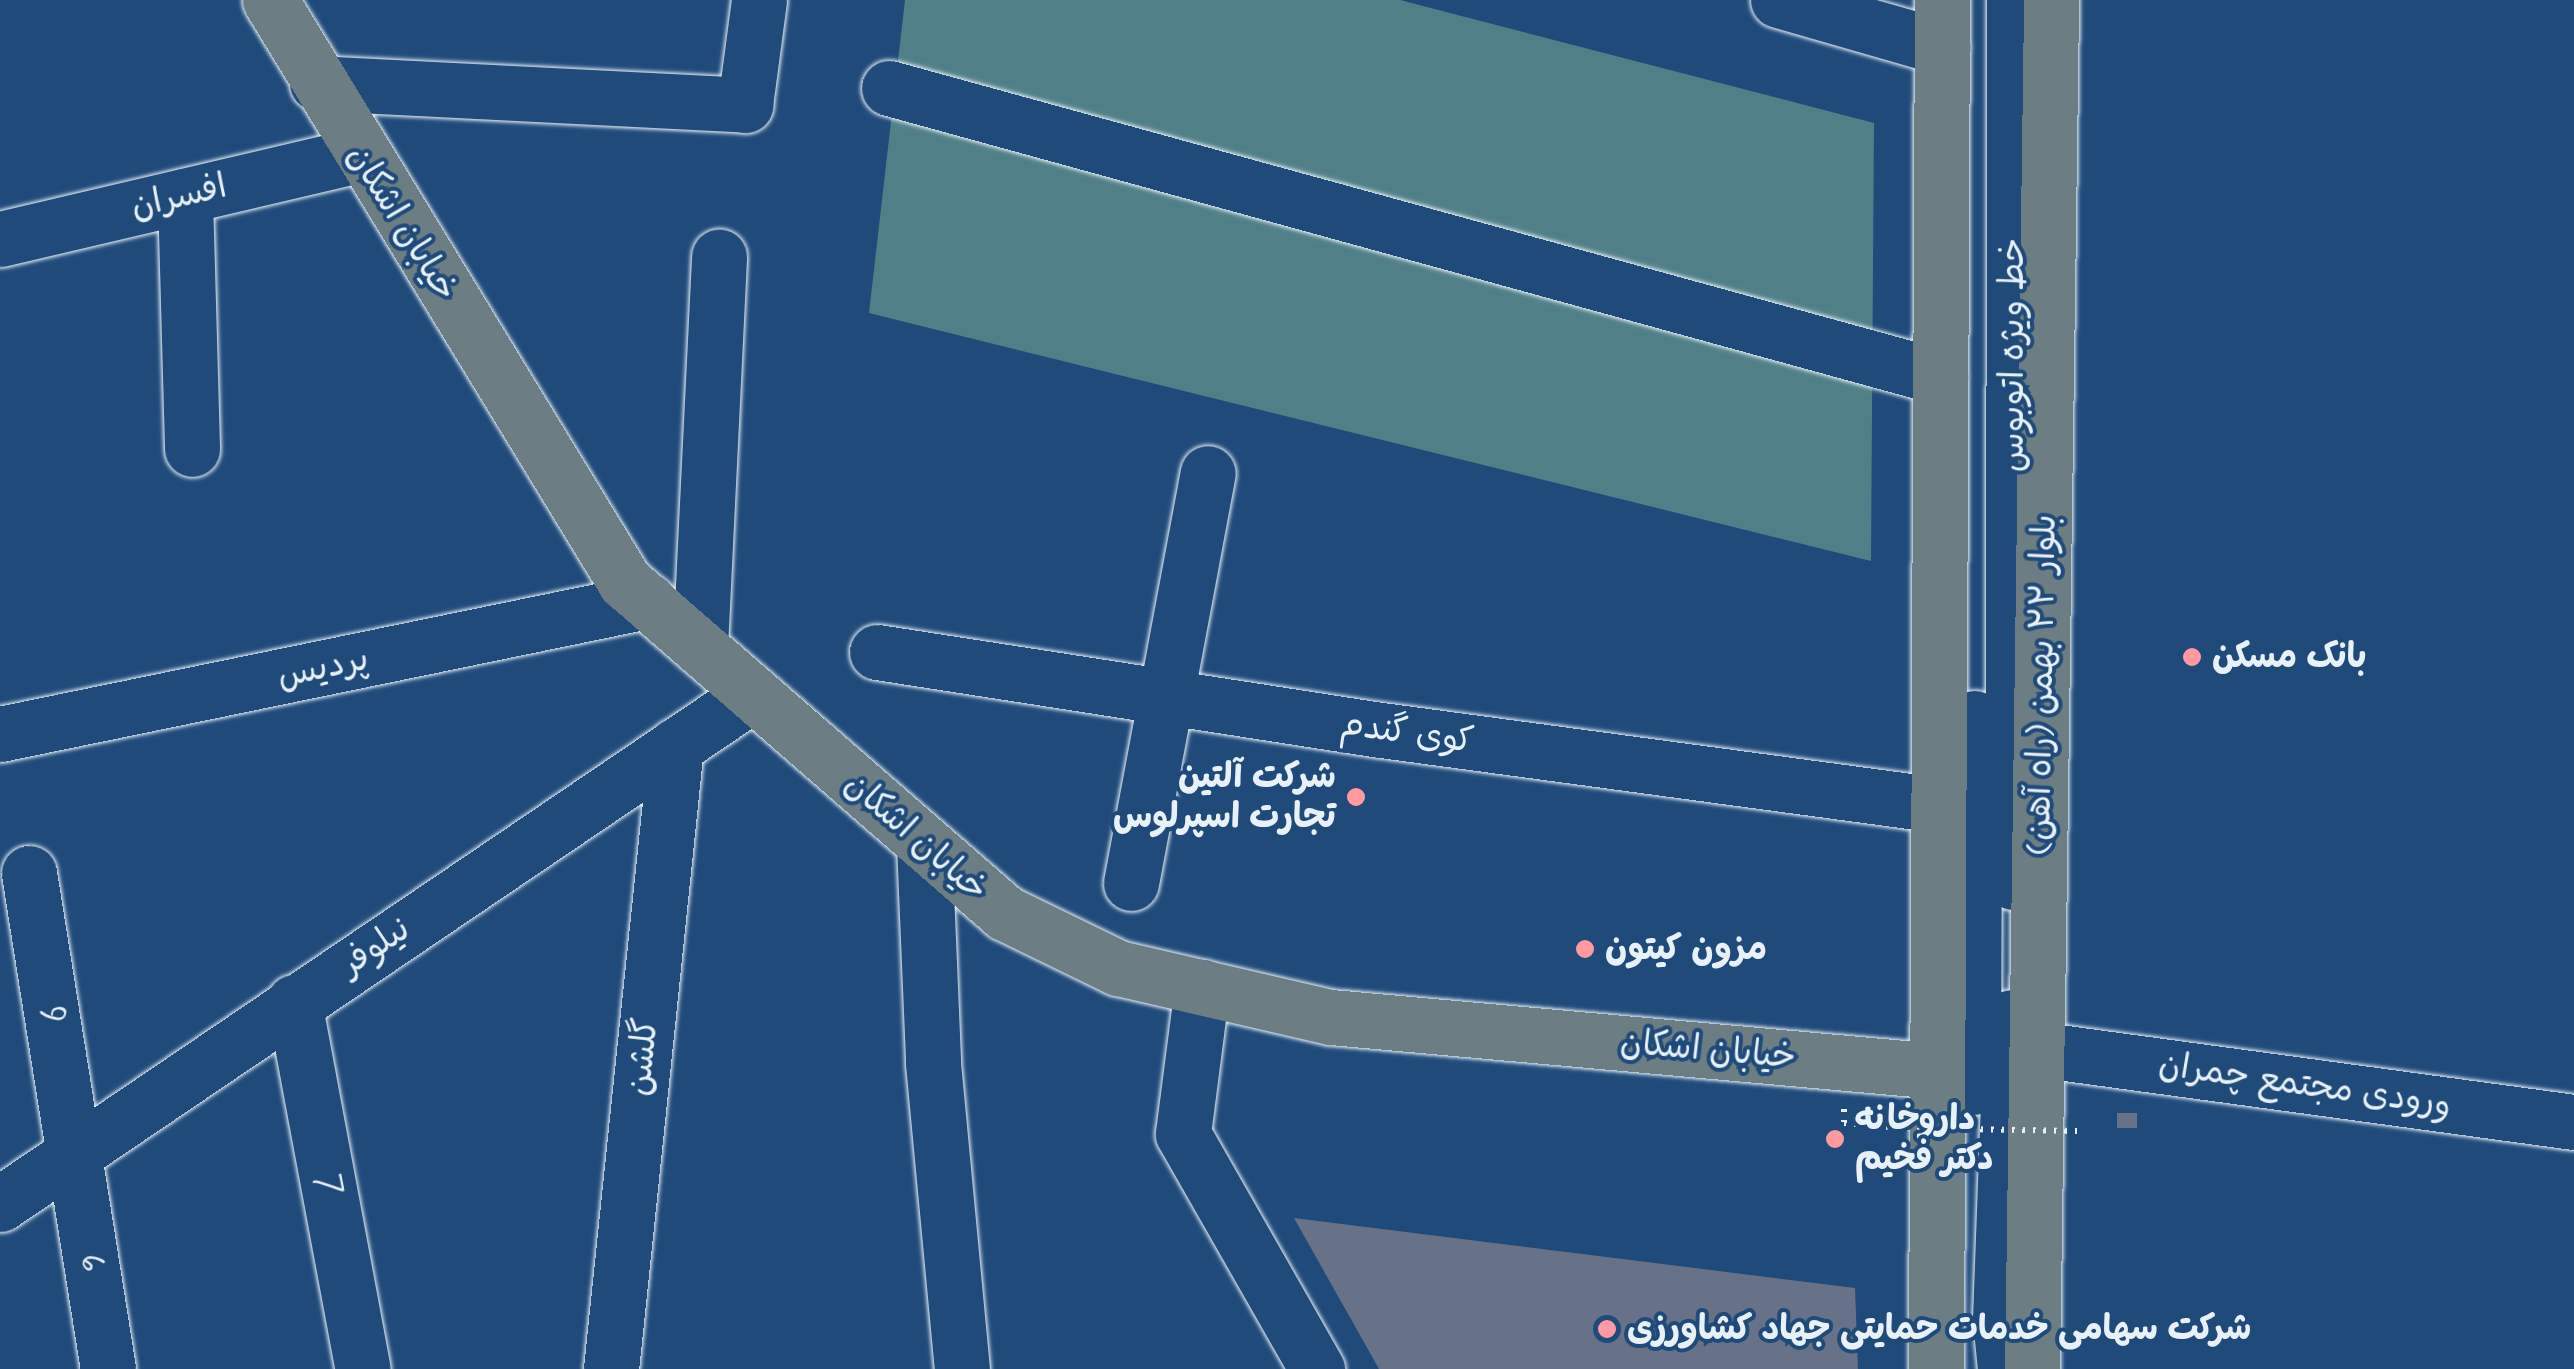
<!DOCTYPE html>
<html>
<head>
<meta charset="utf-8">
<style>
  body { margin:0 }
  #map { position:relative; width:2574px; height:1369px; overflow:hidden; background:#1f4a7a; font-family:Mynerve,"Playpen Sans Arabic",sans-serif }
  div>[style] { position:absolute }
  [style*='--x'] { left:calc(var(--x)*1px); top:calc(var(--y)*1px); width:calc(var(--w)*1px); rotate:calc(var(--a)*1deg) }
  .green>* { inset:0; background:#517f88 }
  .building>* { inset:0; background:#677187; transform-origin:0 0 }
  .path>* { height:6px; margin-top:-3px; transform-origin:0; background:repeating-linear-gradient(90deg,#e8f1f8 0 2.5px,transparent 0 10.5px) }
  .roads { filter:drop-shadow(0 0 2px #e8f1f8) drop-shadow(0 0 2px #e8f1f8) }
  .minor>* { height:55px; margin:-27.5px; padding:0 27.5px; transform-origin:27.5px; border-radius:27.5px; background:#1f4a7a }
  .major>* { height:55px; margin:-27.5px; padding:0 27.5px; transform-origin:27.5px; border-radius:27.5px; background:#6d7d84 }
  .path-bridge>* { height:6px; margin-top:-3px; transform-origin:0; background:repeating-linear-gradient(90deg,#e8f1f8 0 2.5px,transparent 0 10.5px) }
  .dots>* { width:28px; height:28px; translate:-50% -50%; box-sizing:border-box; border:5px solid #1f4a7a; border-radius:50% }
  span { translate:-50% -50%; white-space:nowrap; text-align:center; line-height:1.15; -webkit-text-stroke:8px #1f4a7a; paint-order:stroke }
  .street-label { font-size:35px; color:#e8f1f8 }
  .poi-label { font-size:35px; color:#e8f1f8; font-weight:700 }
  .left { translate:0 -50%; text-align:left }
  .right { translate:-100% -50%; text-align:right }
</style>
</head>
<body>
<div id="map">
  <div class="green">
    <div style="clip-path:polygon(905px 0,1400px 0,1874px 123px,1871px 561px,869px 313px)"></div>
  </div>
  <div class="building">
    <div style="left:2117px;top:1113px;width:20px;height:15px"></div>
    <div style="clip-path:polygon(1294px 1218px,1855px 1288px,1858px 1369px,1379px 1369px)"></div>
  </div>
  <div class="path">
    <div style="--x:1844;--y:1109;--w:14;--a:90"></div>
    <div style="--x:1844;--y:1123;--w:48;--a:4.8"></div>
  </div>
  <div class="roads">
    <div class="minor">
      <div style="--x:1778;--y:0;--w:171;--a:16"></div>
      <div style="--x:317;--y:83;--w:429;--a:2.9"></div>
      <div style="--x:745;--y:105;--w:106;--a:-82.4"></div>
      <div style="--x:889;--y:88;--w:1090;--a:15.37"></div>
      <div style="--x:185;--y:196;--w:253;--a:88.4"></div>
      <div style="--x:0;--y:239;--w:369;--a:-13.2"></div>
      <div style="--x:700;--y:647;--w:391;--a:-87.2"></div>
      <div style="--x:877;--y:652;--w:503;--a:8.81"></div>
      <div style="--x:1374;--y:729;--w:570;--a:7.66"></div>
      <div style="--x:0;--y:734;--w:661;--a:-11.62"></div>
      <div style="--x:924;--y:844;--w:219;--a:87.6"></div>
      <div style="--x:933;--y:1063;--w:307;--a:84.6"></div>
      <div style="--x:29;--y:873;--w:502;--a:80.95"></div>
      <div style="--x:2013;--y:882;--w:882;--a:-89.94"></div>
      <div style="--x:1131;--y:883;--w:417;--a:-79.4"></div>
      <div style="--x:1202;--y:987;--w:148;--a:97.4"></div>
      <div style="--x:1183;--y:1134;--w:271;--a:60.3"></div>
      <div style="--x:294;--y:1002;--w:373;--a:79.4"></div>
      <div style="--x:2036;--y:1049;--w:543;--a:7.73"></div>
      <div style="--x:1973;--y:1087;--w:369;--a:-89.8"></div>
      <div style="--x:0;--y:1204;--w:909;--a:-34.11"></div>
      <div style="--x:611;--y:1369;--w:627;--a:-84.05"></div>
      <div style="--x:2005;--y:1369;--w:50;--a:-95.7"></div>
      <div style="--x:2000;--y:1319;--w:302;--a:-87.9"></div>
    </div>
    <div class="major">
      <div style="--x:270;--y:0;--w:682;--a:58.62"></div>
      <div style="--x:625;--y:582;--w:504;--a:41.06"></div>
      <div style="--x:1005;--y:913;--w:126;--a:26"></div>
      <div style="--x:1118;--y:968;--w:219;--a:13"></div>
      <div style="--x:1331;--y:1017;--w:608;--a:5.09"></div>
      <div style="--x:1936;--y:1369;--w:1369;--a:-89.75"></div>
      <div style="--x:2032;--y:1369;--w:1369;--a:-89.2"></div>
    </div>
  </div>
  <div class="path-bridge">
    <div style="--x:1907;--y:1128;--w:170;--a:1"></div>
  </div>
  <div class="dots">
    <div style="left:2192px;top:657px;background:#ff9aa2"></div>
    <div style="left:1356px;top:797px;background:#ff9aa2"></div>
    <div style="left:1585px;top:949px;background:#ff9aa2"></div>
    <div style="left:1835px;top:1139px;background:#ff9aa2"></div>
    <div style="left:1607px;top:1329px;background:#ff9aa2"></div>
  </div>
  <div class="street-label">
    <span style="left:179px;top:197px;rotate:-13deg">افسران</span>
    <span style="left:402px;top:223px;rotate:58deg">خیابان اشکان</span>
    <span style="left:2013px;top:355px;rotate:-90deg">خط ویژه اتوبوس</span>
    <span style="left:323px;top:668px;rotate:-12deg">پردیس</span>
    <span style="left:2042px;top:685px;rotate:-89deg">بلوار ۲۲ بهمن (راه آهن)</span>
    <span style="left:1407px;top:733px;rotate:8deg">کوی گندم</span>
    <span style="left:916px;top:837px;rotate:41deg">خیابان اشکان</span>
    <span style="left:375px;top:947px;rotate:-34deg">نیلوفر</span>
    <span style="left:52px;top:1015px;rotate:81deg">9</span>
    <span style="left:1708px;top:1050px;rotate:5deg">خیابان اشکان</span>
    <span style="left:643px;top:1057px;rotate:-84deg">گلشن</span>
    <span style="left:2305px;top:1085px;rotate:8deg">ورودی مجتمع چمران</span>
    <span style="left:328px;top:1185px;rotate:79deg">7</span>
    <span style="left:91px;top:1263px;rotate:81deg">6</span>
  </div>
  <div class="poi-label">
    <span class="left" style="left:2212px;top:657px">بانک مسکن</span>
    <span class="right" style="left:1336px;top:797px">شرکت آلتین<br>تجارت اسپرلوس</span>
    <span class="left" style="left:1605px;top:949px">مزون کیتون</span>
    <span class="left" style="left:1855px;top:1139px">داروخانه<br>دکتر فخیم</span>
    <span class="left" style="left:1627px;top:1329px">شرکت سهامی خدمات حمایتی جهاد کشاورزی</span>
  </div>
</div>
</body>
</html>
